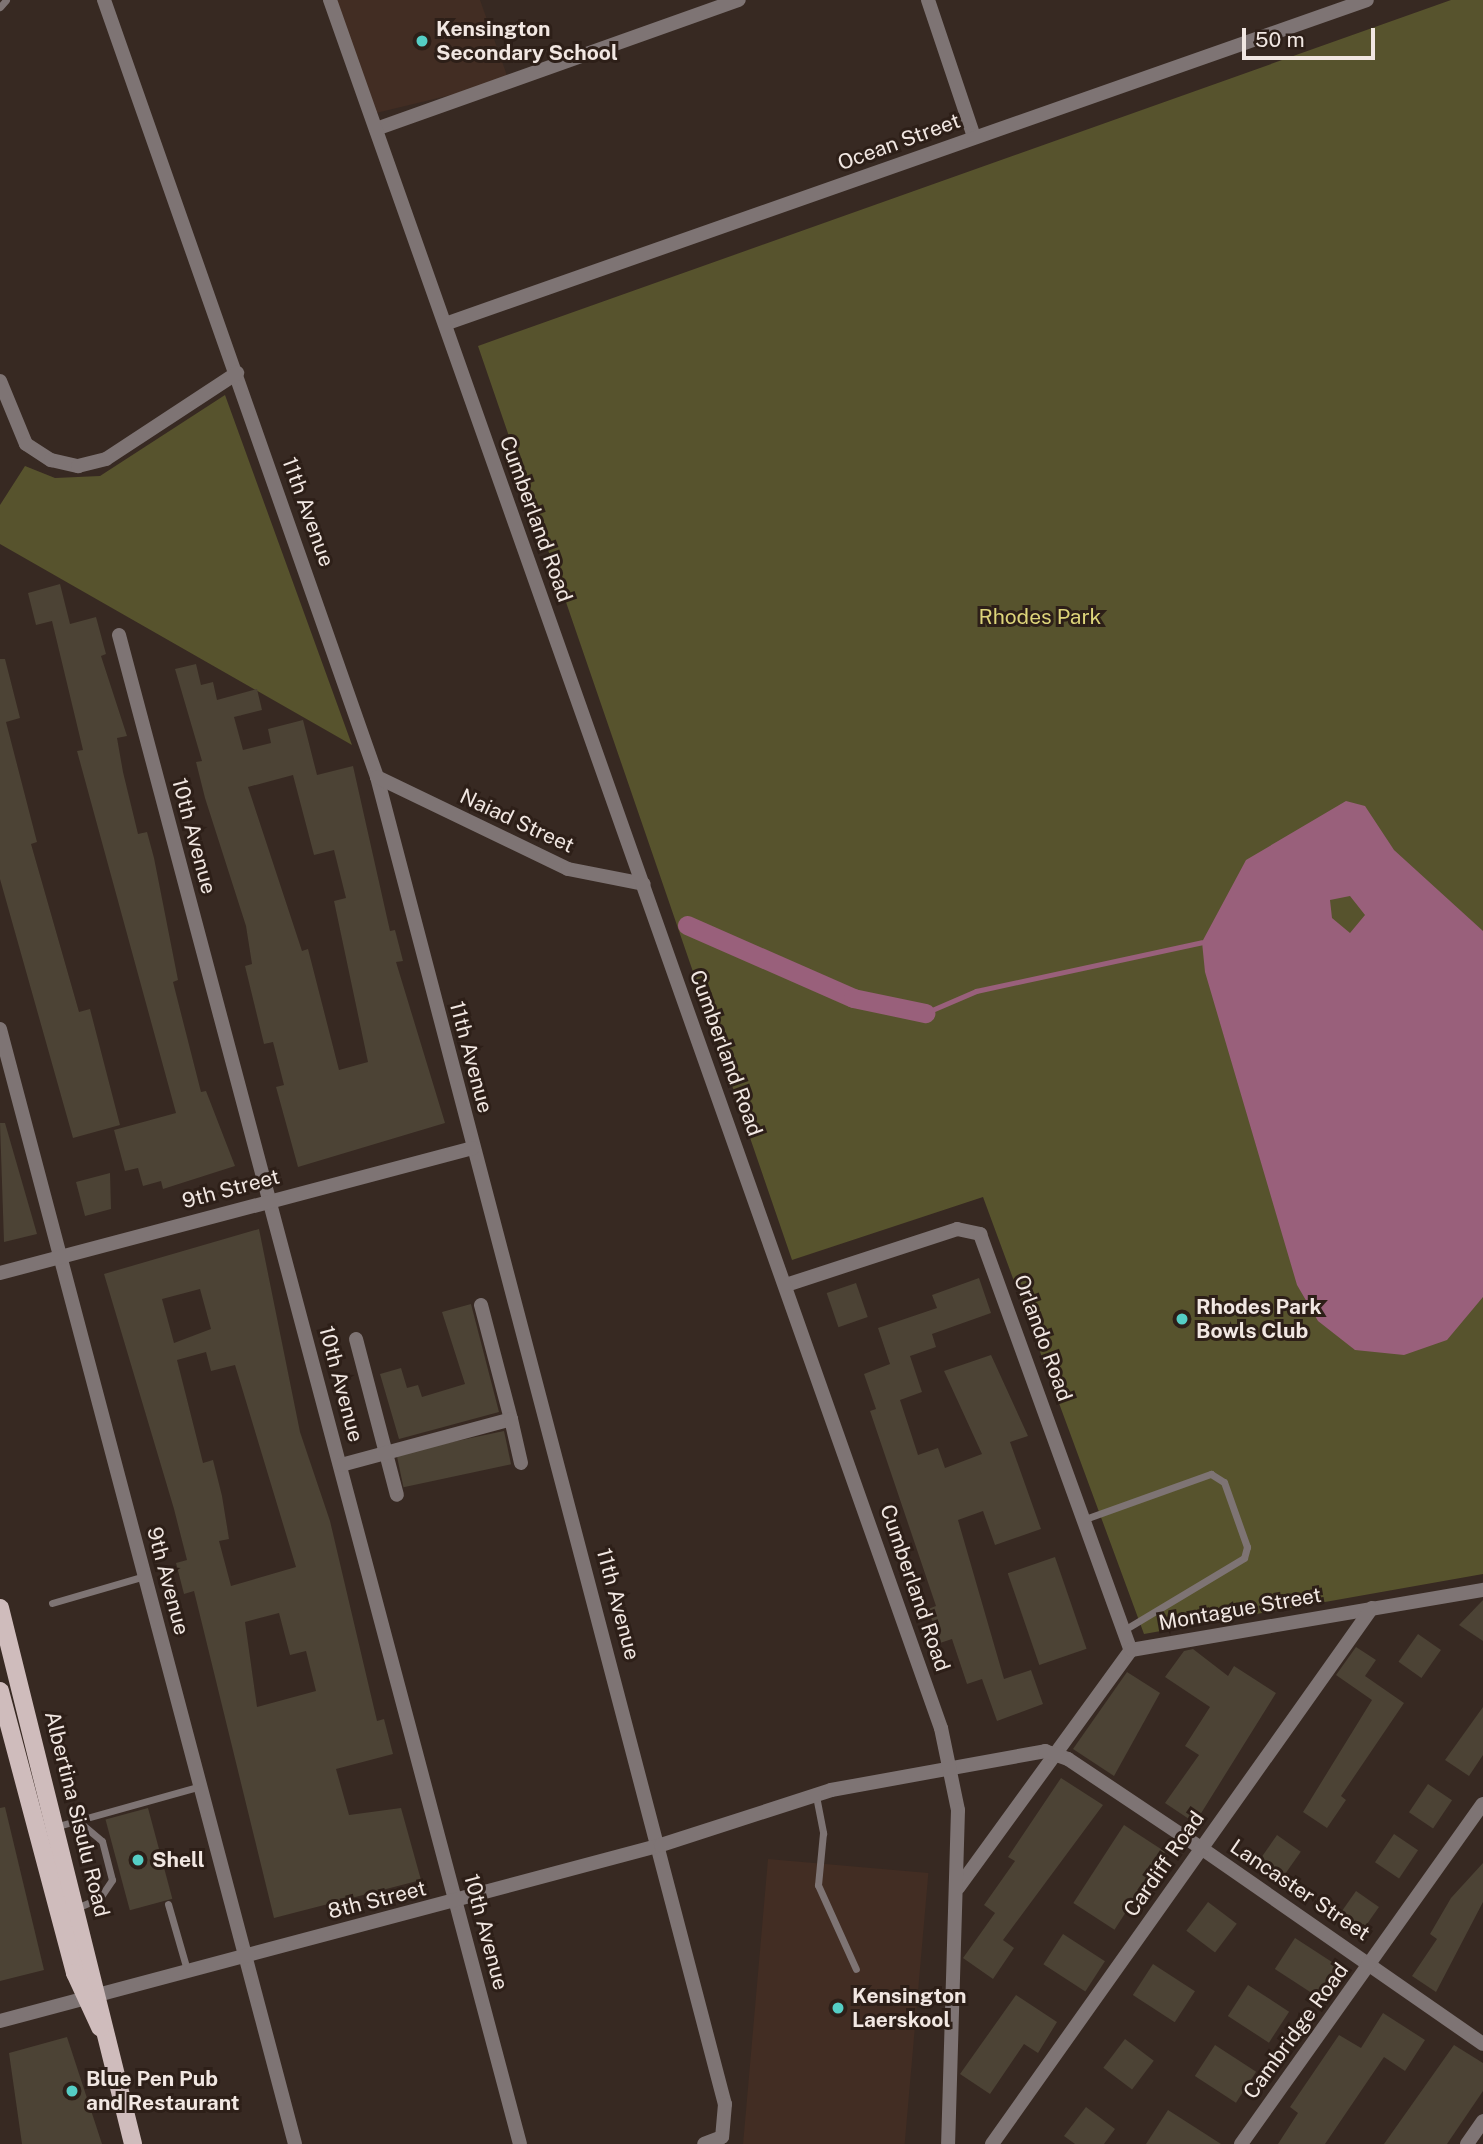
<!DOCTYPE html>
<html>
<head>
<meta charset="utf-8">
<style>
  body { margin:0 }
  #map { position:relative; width:1483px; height:2144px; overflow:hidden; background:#372922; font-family:"Public Sans",sans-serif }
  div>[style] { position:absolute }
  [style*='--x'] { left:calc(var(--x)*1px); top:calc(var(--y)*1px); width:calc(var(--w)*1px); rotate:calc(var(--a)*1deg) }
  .built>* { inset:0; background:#422d23; transform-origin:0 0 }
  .green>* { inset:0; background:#57532d }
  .water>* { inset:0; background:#99607b }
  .stream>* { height:5px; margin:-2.5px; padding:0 2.5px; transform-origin:2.5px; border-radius:2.5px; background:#99607b }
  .canal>* { height:19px; margin:-9.5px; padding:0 9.5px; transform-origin:9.5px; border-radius:9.5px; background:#99607b }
  .building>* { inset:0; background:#4c4335; transform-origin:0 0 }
  .service>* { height:7px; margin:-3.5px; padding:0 3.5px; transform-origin:3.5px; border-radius:3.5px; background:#7e7474 }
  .minor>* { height:14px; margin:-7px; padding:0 7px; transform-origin:7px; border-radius:7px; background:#7e7474 }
  .tertiary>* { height:14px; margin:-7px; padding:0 7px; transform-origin:7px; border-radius:7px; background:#7e7474 }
  .primary>* { height:18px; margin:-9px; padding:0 9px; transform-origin:9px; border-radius:9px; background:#cfbcbc }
  .dots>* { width:19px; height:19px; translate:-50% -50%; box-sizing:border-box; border:4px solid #2d1f18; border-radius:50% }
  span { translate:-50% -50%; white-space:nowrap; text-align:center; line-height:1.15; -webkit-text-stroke:6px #2d1f18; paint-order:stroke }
  .poi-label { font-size:21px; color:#f1e7e2; font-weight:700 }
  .left { translate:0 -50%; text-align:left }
  .street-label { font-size:21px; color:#f1e7e2 }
  .park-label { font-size:21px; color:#ddd47a }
  .scale { position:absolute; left:1242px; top:28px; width:133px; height:32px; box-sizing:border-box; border:4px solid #f1e7e2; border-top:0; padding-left:9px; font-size:21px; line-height:24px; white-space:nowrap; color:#f1e7e2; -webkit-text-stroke:5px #2d1f18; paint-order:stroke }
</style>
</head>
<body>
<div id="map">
  <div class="built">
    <div style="clip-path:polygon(335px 0,480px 0,509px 81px,376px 113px)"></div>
    <div style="left:768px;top:1859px;width:161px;height:286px;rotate:5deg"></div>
  </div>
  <div class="green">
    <div style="clip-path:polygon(1451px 0,1483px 0,1483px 1574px,1144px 1634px,983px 1197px,792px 1260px,478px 346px)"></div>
    <div style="clip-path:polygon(225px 395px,352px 745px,0 544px,0 505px,25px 466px,55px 478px,100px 476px)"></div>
  </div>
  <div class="water">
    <div style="clip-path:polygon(evenodd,1346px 801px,1365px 806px,1394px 850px,1483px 931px,1483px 1297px,1447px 1340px,1404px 1355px,1355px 1350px,1318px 1321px,1297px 1285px,1205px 972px,1202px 942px,1246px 860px,1346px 801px,1350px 896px,1365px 915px,1350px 933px,1332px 918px,1330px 900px,1350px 896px)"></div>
  </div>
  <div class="stream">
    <div style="--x:925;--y:1013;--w:56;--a:-23.3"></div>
    <div style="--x:976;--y:991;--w:231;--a:-12.2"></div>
  </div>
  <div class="canal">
    <div style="--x:687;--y:925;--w:181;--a:23.7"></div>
    <div style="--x:853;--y:998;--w:74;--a:11.8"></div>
  </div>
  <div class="building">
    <div style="clip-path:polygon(60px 584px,70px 624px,96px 617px,106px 654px,101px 656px,127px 736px,117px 738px,123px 772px,138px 834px,147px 832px,154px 858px,178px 980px,173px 982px,201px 1092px,206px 1091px,235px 1166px,163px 1189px,161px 1181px,143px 1186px,138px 1168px,125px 1171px,114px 1130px,176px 1113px,77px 751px,83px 750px,52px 621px,36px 625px,28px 593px)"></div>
    <div style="clip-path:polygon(0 659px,5px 659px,20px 718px,6px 722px,37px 842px,31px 844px,79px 1012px,90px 1009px,120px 1125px,73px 1138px,0 879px)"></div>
    <div style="clip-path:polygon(evenodd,196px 664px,201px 685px,213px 682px,217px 700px,257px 689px,262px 710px,234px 717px,243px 750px,271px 743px,268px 729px,303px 720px,317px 775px,353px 766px,390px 931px,395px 930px,403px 961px,396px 962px,445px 1123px,298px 1167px,276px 1087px,284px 1085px,273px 1042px,264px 1044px,245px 966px,252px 964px,246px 926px,205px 798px,196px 762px,202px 761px,175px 669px,196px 664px,293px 775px,314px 855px,334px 850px,346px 898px,334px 901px,368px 1062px,339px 1070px,308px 949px,302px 951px,248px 787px,293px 775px)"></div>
    <div style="clip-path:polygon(0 1123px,5px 1123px,37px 1234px,4px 1242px)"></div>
    <div style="clip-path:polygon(110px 1173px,111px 1209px,85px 1216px,76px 1182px)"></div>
    <div style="clip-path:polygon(evenodd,259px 1229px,300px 1432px,330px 1521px,377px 1721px,384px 1719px,393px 1754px,336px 1769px,349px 1815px,401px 1808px,421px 1880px,274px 1918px,194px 1591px,184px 1594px,176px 1563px,187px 1560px,174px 1509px,104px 1274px,259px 1229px,200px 1289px,211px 1329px,174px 1343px,162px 1299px,200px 1289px,259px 1229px,206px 1352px,211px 1371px,235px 1365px,296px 1567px,231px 1586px,219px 1541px,229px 1539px,222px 1496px,213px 1460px,203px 1463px,177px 1360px,206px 1352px,259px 1229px,279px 1613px,290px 1655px,306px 1651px,316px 1691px,257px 1707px,245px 1622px,279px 1613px)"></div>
    <div style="clip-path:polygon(979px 1278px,991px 1313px,932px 1334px,936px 1347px,910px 1356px,922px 1392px,900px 1400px,918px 1455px,938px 1448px,945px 1468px,982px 1454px,944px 1371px,991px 1355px,1028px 1436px,1010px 1442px,1041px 1529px,995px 1545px,983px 1511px,958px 1520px,1004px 1679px,1031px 1670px,1043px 1704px,997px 1721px,982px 1679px,967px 1684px,952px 1639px,940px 1643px,928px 1609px,936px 1606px,870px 1411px,876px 1409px,864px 1374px,890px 1364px,878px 1328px,937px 1308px,932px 1295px)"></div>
    <div style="left:856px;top:1283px;width:36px;height:31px;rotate:71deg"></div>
    <div style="clip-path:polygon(471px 1304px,499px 1412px,399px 1439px,380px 1374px,401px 1368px,407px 1388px,418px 1385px,422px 1397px,465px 1384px,442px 1312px)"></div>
    <div style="left:504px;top:1431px;width:34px;height:110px;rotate:78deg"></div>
    <div style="left:1055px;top:1557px;width:97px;height:50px;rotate:71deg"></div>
    <div style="clip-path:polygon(1483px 1600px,1483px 1641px,1459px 1625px)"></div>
    <div style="left:1418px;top:1634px;width:28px;height:34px;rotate:35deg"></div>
    <div style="clip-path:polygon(1356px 1647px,1376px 1660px,1365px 1676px,1404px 1703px,1341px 1796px,1346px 1800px,1327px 1828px,1303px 1812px,1372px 1700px,1336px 1675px)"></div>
    <div style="clip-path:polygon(1193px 1649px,1228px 1676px,1234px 1666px,1276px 1693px,1195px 1823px,1165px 1803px,1199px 1755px,1185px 1746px,1210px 1707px,1165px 1677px,1184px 1651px)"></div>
    <div style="clip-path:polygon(1127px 1672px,1160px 1693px,1114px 1776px,1073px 1749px)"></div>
    <div style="clip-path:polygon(1483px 1707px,1483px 1755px,1469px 1776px,1445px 1760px)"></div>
    <div style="clip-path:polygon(1061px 1778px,1103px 1805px,1003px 1940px,1014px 1948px,993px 1979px,963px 1958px,995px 1913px,984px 1905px,1015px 1861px,1008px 1857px)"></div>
    <div style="left:1428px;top:1784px;width:29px;height:34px;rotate:34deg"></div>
    <div style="clip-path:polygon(5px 1807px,44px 1970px,0 1981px,0 1808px)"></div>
    <div style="left:148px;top:1808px;width:94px;height:44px;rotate:75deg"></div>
    <div style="left:1124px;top:1825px;width:49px;height:93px;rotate:33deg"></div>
    <div style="left:1394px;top:1834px;width:29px;height:34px;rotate:34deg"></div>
    <div style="left:1277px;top:1835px;width:29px;height:35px;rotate:35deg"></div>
    <div style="clip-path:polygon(1483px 1863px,1483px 1902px,1436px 1992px,1412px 1976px,1437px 1939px,1430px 1934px,1451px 1898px)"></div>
    <div style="left:1356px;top:1891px;width:28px;height:33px;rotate:35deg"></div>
    <div style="left:1208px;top:1902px;width:36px;height:36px;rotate:37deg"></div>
    <div style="left:1063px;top:1934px;width:50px;height:36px;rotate:33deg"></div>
    <div style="left:1295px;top:1938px;width:50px;height:37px;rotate:33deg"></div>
    <div style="left:1153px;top:1964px;width:50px;height:37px;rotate:33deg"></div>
    <div style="left:1248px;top:1985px;width:49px;height:37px;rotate:33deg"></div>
    <div style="clip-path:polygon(1016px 1995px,1057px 2022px,1038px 2053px,1024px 2044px,990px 2094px,960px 2074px)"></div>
    <div style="clip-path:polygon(1383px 2013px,1425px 2040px,1405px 2071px,1384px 2057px,1325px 2144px,1278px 2144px,1298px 2113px,1290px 2107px,1339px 2035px,1361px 2048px)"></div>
    <div style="clip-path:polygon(67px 2037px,102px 2144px,22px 2144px,9px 2053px)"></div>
    <div style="left:1125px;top:2039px;width:36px;height:36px;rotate:37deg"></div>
    <div style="left:1215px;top:2045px;width:49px;height:37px;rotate:33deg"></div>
    <div style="clip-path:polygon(1454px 2045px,1483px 2063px,1483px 2091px,1447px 2144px,1384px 2144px)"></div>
    <div style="clip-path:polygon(1086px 2107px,1115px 2129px,1104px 2144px,1075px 2144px,1064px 2136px)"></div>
    <div style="clip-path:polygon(1168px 2110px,1221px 2144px,1146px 2144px)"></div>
  </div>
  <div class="service">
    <div style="--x:0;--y:7;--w:9;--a:-49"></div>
    <div style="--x:1085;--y:1519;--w:134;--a:-19.7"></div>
    <div style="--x:1211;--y:1474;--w:15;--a:32"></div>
    <div style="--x:1224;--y:1482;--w:69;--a:70.5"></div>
    <div style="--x:1247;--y:1547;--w:11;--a:105"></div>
    <div style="--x:1244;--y:1558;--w:140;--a:149"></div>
    <div style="--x:52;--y:1603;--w:97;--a:-16.2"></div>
    <div style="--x:816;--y:1796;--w:38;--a:79"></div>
    <div style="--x:823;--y:1833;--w:52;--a:95.5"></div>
    <div style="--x:818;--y:1885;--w:92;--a:65.7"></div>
    <div style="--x:78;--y:1821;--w:31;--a:40"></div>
    <div style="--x:102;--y:1841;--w:40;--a:75.6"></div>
    <div style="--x:112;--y:1880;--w:22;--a:124"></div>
    <div style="--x:100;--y:1898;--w:23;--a:157"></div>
    <div style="--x:58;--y:1826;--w:148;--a:-15.6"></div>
    <div style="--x:168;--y:1904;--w:69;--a:73.9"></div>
  </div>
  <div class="minor">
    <div style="--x:104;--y:0;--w:824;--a:70.64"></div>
    <div style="--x:377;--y:777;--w:1372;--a:75.31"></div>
    <div style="--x:725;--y:2104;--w:33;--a:95"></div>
    <div style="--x:722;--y:2137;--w:19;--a:159"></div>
    <div style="--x:928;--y:0;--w:145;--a:71.4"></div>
    <div style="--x:376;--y:129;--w:385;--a:-19.6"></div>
    <div style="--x:445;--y:324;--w:977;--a:-19.36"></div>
    <div style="--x:0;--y:381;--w:68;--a:67.6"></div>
    <div style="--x:26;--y:444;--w:30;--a:33"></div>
    <div style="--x:51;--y:460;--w:28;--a:13"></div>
    <div style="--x:78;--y:466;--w:29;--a:-14"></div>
    <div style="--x:106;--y:459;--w:157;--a:-33.3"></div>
    <div style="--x:119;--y:635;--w:1561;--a:75.12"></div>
    <div style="--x:377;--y:777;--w:212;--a:25.7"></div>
    <div style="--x:568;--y:869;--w:77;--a:11.2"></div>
    <div style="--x:0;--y:1029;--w:1153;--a:75.18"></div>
    <div style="--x:0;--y:1273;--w:489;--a:-14.8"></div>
    <div style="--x:786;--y:1285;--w:180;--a:-18.1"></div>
    <div style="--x:957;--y:1229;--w:24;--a:12"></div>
    <div style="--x:980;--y:1234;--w:443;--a:70.1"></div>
    <div style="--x:481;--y:1305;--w:118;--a:75.3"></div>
    <div style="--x:356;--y:1339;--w:161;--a:75.3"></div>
    <div style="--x:341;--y:1465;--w:176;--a:-15.1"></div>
    <div style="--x:511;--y:1419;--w:45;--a:77.2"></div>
    <div style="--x:958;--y:1888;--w:294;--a:-54"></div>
    <div style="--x:1131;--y:1650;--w:357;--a:-9.7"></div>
    <div style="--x:0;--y:2021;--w:684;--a:-14.91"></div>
    <div style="--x:661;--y:1845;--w:179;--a:-17.9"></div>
    <div style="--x:831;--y:1790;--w:218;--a:-10.3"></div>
    <div style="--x:1045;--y:1751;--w:24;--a:19"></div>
    <div style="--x:1068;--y:1759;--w:160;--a:33.8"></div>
    <div style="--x:1201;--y:1848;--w:343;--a:34.8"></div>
    <div style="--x:992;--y:2144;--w:657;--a:-54.67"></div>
    <div style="--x:1241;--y:2144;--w:417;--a:-54.6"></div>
    <div style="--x:1467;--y:2144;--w:28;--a:-55"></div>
  </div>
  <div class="tertiary">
    <div style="--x:330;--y:0;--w:1833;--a:70.53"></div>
    <div style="--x:941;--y:1728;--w:84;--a:78.3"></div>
    <div style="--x:958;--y:1810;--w:334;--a:91.7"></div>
  </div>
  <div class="primary">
    <div style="--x:0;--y:1608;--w:552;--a:76.06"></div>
    <div style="--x:0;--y:1691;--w:292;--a:75.1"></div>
    <div style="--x:75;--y:1973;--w:60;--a:65.2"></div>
  </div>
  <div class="dots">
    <div style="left:422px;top:41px;background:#55cec5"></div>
    <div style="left:1182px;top:1319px;background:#55cec5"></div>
    <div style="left:138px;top:1860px;background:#55cec5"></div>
    <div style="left:838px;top:2008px;background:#55cec5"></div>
    <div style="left:72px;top:2091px;background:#55cec5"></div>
  </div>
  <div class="poi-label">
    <span class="left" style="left:436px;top:41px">Kensington<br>Secondary School</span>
    <span class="left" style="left:1196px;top:1319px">Rhodes Park<br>Bowls Club</span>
    <span class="left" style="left:152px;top:1860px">Shell</span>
    <span class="left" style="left:852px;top:2008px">Kensington<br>Laerskool</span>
    <span class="left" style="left:86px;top:2091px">Blue Pen Pub<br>and Restaurant</span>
  </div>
  <div class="street-label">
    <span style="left:899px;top:142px;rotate:-20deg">Ocean Street</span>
    <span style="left:308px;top:512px;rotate:70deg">11th Avenue</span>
    <span style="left:536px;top:519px;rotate:70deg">Cumberland Road</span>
    <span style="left:517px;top:821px;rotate:25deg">Naiad Street</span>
    <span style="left:194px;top:836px;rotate:75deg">10th Avenue</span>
    <span style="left:726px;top:1053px;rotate:70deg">Cumberland Road</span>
    <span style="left:471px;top:1057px;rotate:75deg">11th Avenue</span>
    <span style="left:231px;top:1189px;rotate:-15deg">9th Street</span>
    <span style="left:1043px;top:1338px;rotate:70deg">Orlando Road</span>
    <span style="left:341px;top:1384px;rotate:75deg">10th Avenue</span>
    <span style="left:168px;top:1581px;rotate:75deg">9th Avenue</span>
    <span style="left:915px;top:1588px;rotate:71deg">Cumberland Road</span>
    <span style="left:618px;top:1604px;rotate:75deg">11th Avenue</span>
    <span style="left:1240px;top:1609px;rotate:-10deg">Montague Street</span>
    <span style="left:77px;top:1814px;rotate:76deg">Albertina Sisulu Road</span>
    <span style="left:1164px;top:1864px;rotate:-55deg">Cardiff Road</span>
    <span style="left:1300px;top:1890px;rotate:34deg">Lancaster Street</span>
    <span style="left:377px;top:1900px;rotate:-14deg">8th Street</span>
    <span style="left:486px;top:1932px;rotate:75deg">10th Avenue</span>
    <span style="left:1296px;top:2031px;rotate:-54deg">Cambridge Road</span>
  </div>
  <div class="park-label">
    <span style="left:1040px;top:617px">Rhodes Park</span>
  </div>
  <div class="scale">50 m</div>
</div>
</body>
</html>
